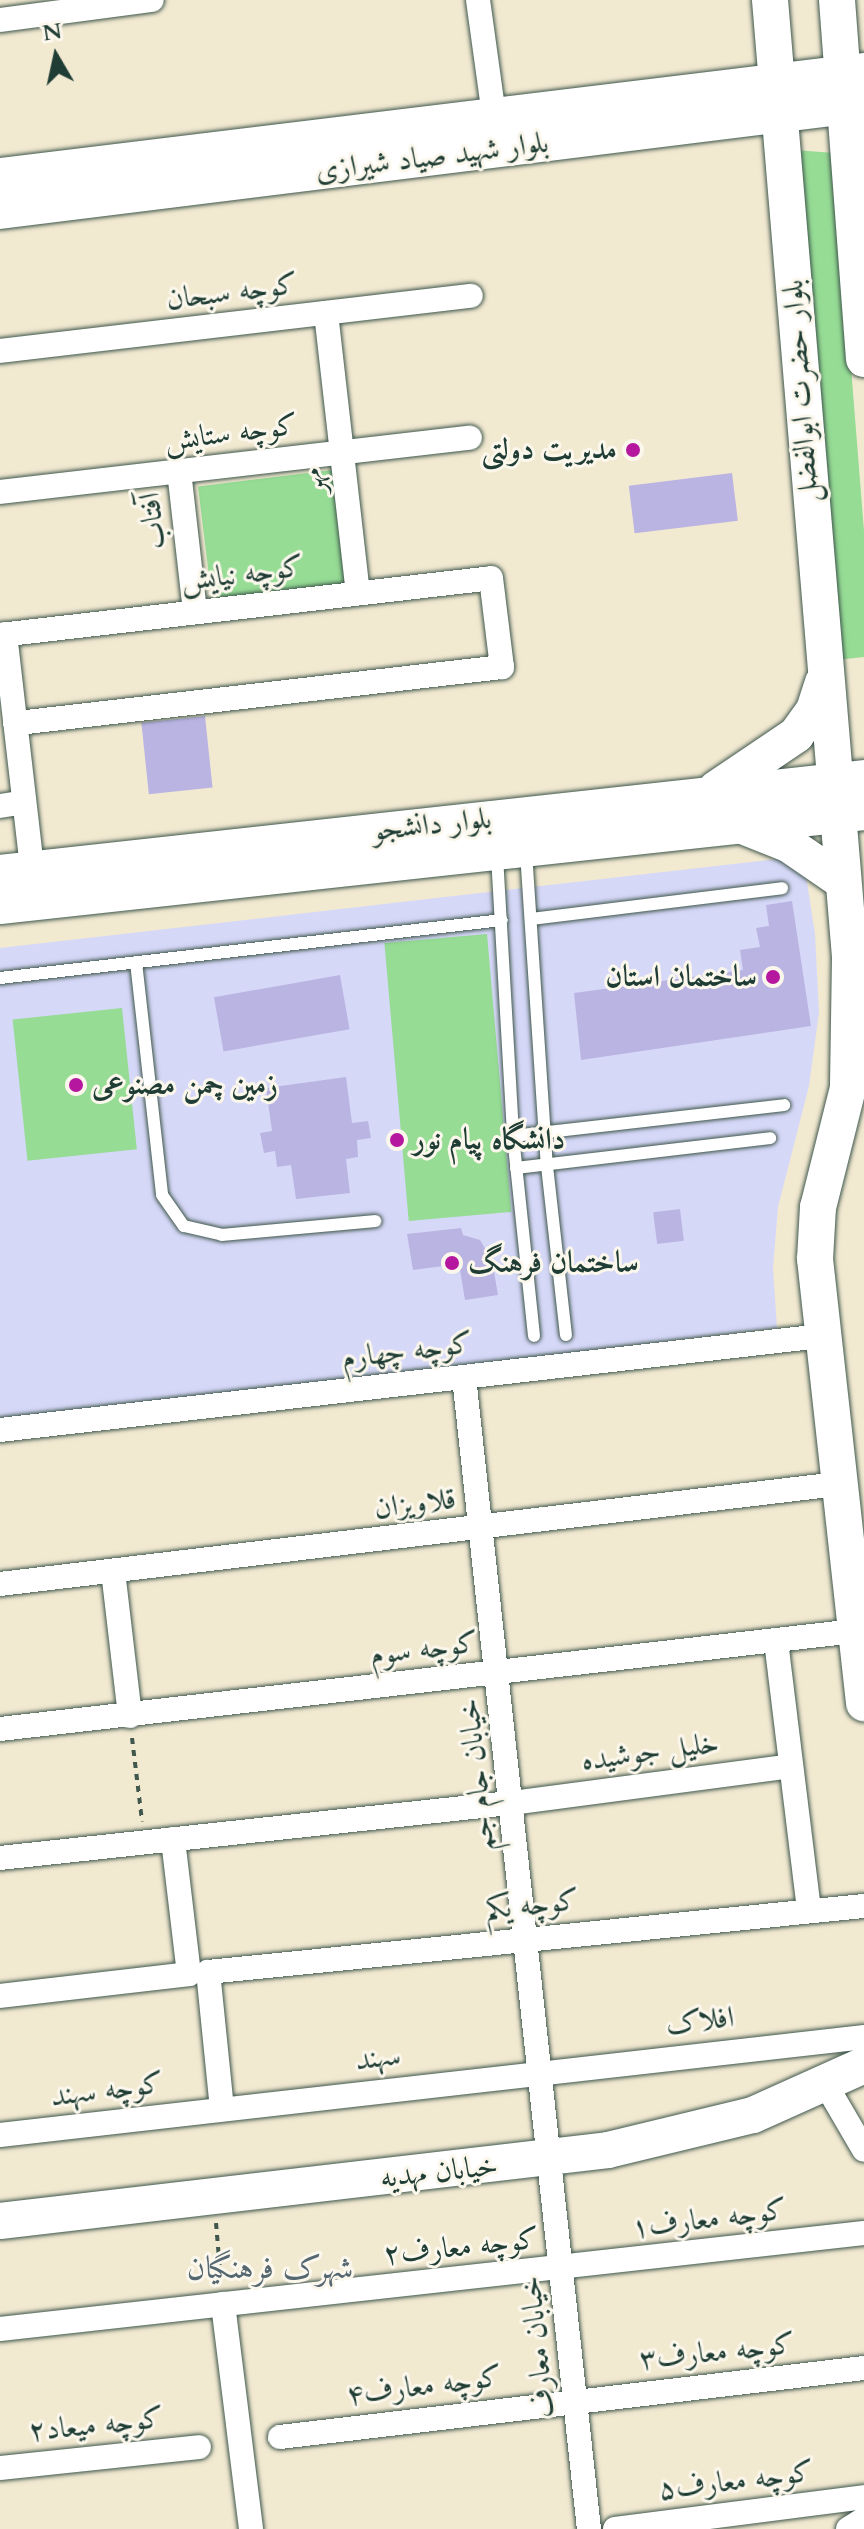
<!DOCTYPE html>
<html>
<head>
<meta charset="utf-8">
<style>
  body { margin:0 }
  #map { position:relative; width:864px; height:2529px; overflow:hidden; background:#f2e9d1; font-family:Cardo,Amiri,serif }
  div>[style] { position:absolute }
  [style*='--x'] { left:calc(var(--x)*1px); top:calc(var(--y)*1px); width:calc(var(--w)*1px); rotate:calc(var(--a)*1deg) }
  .built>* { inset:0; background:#d6d8f8 }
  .green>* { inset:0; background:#96dc95; transform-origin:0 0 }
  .building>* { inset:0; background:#bab4e3; transform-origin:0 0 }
  .path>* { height:4px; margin-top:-2px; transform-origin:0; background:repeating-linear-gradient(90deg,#3f574c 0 6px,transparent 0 12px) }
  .roads { filter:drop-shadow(0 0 2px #3f574c) drop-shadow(0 0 2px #3f574c) }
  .lane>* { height:12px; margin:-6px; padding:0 6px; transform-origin:6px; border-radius:6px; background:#fff }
  .street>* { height:24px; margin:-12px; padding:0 12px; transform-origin:12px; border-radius:12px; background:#fff }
  .secondary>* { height:36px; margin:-18px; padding:0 18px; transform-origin:18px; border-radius:18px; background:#fff }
  .dots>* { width:22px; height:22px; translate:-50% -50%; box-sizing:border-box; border:4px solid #fbf7ec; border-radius:50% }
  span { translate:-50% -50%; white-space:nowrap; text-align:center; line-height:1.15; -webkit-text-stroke:6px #fbf7ec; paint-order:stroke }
  .street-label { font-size:30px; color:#1f3d34 }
  .poi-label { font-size:30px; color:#1f3d34; font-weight:700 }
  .right { translate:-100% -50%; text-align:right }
  .left { translate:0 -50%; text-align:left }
  .neighbourhood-label { font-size:32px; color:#556771 }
  .north { position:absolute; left:16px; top:16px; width:80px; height:80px; -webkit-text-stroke:6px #fbf7ec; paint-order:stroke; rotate:351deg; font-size:22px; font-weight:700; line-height:32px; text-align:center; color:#1f3d34 }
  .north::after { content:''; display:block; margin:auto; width:28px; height:36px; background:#1f3d34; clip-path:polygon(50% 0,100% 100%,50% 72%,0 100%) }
</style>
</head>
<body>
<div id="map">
  <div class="built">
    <div style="clip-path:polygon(803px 856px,815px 934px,819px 1012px,809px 1086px,778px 1207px,773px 1268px,777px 1328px,0 1421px,0 948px)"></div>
  </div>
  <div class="green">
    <div style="clip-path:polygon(795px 150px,834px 153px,864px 531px,864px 657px,836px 660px)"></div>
    <div style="left:332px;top:470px;width:114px;height:135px;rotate:83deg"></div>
    <div style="left:487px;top:934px;width:279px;height:103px;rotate:85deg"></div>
    <div style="left:122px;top:1008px;width:142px;height:110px;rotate:84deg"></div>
  </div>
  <div class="building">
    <div style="left:732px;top:473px;width:48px;height:104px;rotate:83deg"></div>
    <div style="left:205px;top:716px;width:72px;height:64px;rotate:84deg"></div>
    <div style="clip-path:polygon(792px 901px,811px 1026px,581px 1060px,574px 993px,743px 970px,740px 950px,760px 947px,756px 928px,769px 926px,766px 905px)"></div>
    <div style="left:340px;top:975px;width:55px;height:128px;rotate:80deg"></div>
    <div style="clip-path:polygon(346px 1077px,352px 1123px,368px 1121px,371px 1138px,357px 1140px,358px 1157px,346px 1159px,350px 1193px,296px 1199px,291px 1165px,277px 1167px,275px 1151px,264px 1153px,260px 1133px,272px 1131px,266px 1088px)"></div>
    <div style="left:680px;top:1209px;width:32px;height:27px;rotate:83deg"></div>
    <div style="clip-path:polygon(461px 1228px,463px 1235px,480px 1240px,492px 1260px,498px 1295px,465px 1300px,459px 1264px,413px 1270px,407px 1234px)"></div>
  </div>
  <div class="path">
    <div style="--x:132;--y:1738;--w:84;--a:83.1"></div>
    <div style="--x:216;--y:2223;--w:59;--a:85.2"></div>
  </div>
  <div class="roads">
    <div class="lane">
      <div style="--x:526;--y:852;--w:315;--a:86.2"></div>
      <div style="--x:547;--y:1166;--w:170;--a:83.6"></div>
      <div style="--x:497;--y:856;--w:280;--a:86.7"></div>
      <div style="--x:513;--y:1136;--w:201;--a:84"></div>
      <div style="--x:531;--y:919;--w:253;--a:-7"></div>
      <div style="--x:136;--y:962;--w:234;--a:83.6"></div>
      <div style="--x:162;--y:1195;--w:38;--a:55"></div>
      <div style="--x:184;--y:1226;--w:39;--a:13"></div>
      <div style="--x:222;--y:1235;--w:154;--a:-5.2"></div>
      <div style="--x:0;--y:978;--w:505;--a:-6.59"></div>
      <div style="--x:513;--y:1136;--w:273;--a:-6.5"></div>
      <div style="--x:516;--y:1168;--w:256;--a:-6.7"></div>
    </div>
    <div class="street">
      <div style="--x:478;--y:0;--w:117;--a:82.1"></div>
      <div style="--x:0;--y:20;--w:153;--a:-7.5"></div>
      <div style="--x:326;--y:313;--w:282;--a:83.5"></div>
      <div style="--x:0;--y:351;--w:474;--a:-6.7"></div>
      <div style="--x:179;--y:471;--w:142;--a:83.5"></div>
      <div style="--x:0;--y:492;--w:473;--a:-6.6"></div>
      <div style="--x:5;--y:634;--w:237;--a:83.4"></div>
      <div style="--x:0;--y:635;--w:494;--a:-6.6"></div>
      <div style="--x:491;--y:578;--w:90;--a:83"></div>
      <div style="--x:502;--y:667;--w:490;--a:173.4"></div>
      <div style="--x:0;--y:806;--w:24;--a:-9"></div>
      <div style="--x:464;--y:1377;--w:1159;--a:83.81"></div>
      <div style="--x:0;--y:1430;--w:826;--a:-6.53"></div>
      <div style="--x:113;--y:1571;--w:146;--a:83.3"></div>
      <div style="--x:0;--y:1584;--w:843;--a:-6.81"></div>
      <div style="--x:776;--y:1641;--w:271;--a:83"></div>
      <div style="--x:0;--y:1729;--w:861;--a:-6.54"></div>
      <div style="--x:0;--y:1858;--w:522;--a:-6.16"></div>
      <div style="--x:519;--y:1802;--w:274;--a:-7.5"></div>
      <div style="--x:0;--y:1996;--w:190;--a:-6.6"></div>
      <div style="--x:189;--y:1974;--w:136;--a:-96.8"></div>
      <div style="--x:826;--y:2085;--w:75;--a:59.7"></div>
      <div style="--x:222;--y:2109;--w:138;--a:-95.8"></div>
      <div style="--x:208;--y:1972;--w:659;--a:-5.75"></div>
      <div style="--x:0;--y:2135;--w:870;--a:-6.47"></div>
      <div style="--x:223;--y:2304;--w:227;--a:82.9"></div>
      <div style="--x:0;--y:2329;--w:869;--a:-6.34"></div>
      <div style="--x:280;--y:2437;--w:588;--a:-6.74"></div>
      <div style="--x:0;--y:2468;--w:200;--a:-6"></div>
      <div style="--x:615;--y:2529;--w:251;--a:-7.3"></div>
      <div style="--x:848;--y:2529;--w:19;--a:-32"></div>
    </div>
    <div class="secondary">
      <div style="--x:770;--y:0;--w:960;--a:85.22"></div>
      <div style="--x:850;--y:957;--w:131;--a:90.9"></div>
      <div style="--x:848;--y:1088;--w:123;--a:104.1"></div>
      <div style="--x:818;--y:1207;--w:52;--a:93.3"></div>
      <div style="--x:815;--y:1259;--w:447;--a:83.7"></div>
      <div style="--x:837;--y:0;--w:360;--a:85.7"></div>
      <div style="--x:0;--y:176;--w:870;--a:-6.93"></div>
      <div style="--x:0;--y:211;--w:871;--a:-7.06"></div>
      <div style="--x:716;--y:789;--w:97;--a:-34"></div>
      <div style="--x:796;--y:735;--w:31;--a:-54"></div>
      <div style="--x:814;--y:710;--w:29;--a:-72"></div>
      <div style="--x:745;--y:827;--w:46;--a:21.6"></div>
      <div style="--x:788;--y:844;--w:65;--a:34.4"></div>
      <div style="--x:0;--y:873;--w:869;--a:-6.27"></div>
      <div style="--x:0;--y:906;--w:869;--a:-6.21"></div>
      <div style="--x:0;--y:2221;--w:612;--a:-6.66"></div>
      <div style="--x:608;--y:2150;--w:149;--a:-13.6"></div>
      <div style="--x:753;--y:2115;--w:122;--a:-24.2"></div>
    </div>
  </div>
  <div class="dots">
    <div style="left:633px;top:450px;background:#b5179e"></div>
    <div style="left:773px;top:977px;background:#b5179e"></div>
    <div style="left:76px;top:1085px;background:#b5179e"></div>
    <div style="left:397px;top:1140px;background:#b5179e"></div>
    <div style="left:452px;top:1263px;background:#b5179e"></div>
  </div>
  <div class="street-label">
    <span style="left:432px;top:157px;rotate:-7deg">بلوار شهید صیاد شیرازی</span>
    <span style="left:232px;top:292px;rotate:-7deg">کوچه سبحان</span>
    <span style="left:801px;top:391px;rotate:-94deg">بلوار حضرت ابوالفضل</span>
    <span style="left:231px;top:433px;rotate:-7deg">کوچه ستایش</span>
    <span style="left:313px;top:481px;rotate:-97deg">مهر</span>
    <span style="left:153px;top:521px;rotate:-97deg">آفتاب</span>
    <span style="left:242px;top:574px;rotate:-7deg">كوچه نيايش</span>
    <span style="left:432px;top:825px;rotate:-6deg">بلوار دانشجو</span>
    <span style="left:407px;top:1351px;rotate:-7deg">کوچه چهارم</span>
    <span style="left:415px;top:1504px;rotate:-7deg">قلاویزان</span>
    <span style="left:424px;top:1649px;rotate:-7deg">کوچه سوم</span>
    <span style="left:650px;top:1752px;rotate:-8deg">خلیل جوشیده</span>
    <span style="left:477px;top:1775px;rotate:-96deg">خیابان جام جم</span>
    <span style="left:532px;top:1905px;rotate:-6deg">کوچه یکم</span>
    <span style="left:700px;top:2021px;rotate:-6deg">افلاک</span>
    <span style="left:378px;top:2058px;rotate:-7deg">سهند</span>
    <span style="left:107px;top:2090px;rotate:-7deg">کوچه سهند</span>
    <span style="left:439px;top:2172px;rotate:-6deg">خیابان مهدیه</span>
    <span style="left:709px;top:2219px;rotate:-7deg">کوچه معارف۱</span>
    <span style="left:461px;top:2247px;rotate:-6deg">کوچه معارف۲</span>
    <span style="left:538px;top:2347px;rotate:-96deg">خیابان معارف</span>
    <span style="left:717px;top:2352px;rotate:-6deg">کوچه معارف۳</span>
    <span style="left:424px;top:2386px;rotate:-7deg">کوچه معارف۴</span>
    <span style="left:96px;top:2425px;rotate:-6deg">کوچه میعاد۲</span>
    <span style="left:736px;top:2481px;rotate:-7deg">کوچه معارف۵</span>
  </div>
  <div class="poi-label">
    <span class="right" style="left:617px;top:450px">مدیریت دولتی</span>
    <span class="right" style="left:757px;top:977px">ساختمان استان</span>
    <span class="left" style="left:92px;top:1085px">زمین چمن مصنوعی</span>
    <span class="left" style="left:413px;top:1140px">دانشگاه پیام نور</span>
    <span class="left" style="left:468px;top:1263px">ساختمان فرهنگ</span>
  </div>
  <div class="neighbourhood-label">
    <span style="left:270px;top:2268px">شهرک فرهنگیان</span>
  </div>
  <div class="north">N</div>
</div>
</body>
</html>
